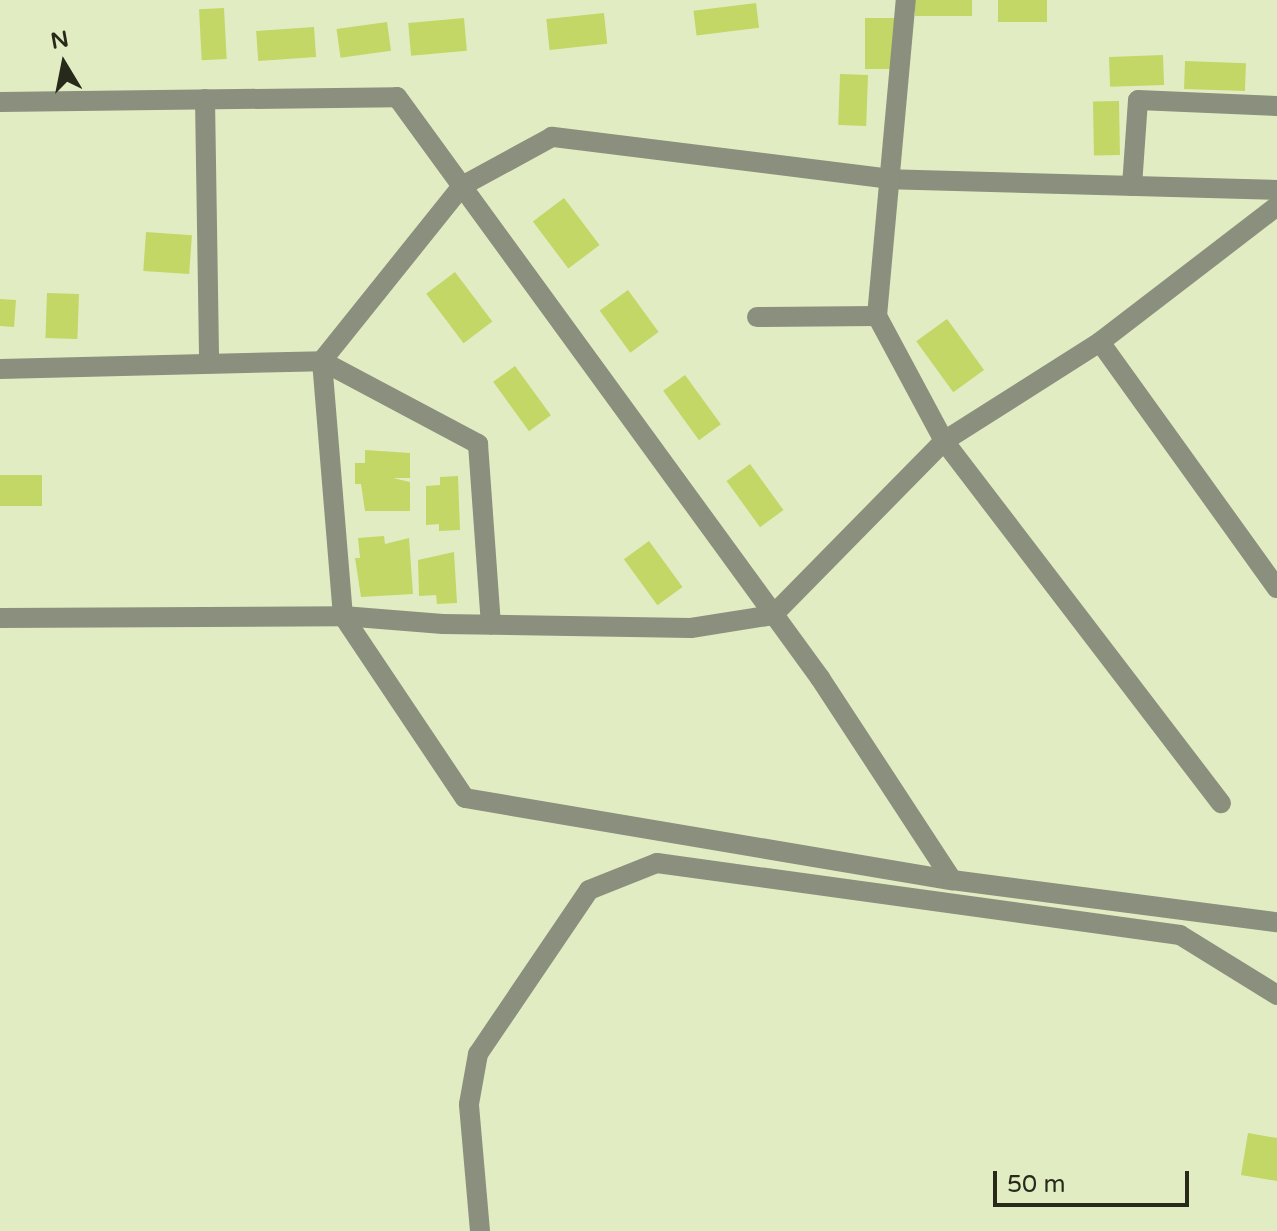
<!DOCTYPE html>
<html>
<head>
<meta charset="utf-8">
<style>
  body { margin:0 }
  #map { position:relative; width:1277px; height:1231px; overflow:hidden; background:#e2ecc3; font-family:"Varela Round",sans-serif }
  div>[style] { position:absolute }
  [style*='--x'] { left:calc(var(--x)*1px); top:calc(var(--y)*1px); width:calc(var(--w)*1px); rotate:calc(var(--a)*1deg) }
  .building>* { inset:0; background:#c2d765; transform-origin:0 0 }
  .minor>* { height:20px; margin:-10px; padding:0 10px; transform-origin:10px; border-radius:10px; background:#8b8f7e }
  span { translate:-50% -50%; white-space:nowrap; text-align:center; line-height:1.15; -webkit-text-stroke:7px #e2ecc3; paint-order:stroke }
  .north { position:absolute; left:24px; top:24px; width:80px; height:80px; -webkit-text-stroke:6px #e2ecc3; paint-order:stroke; rotate:350deg; font-size:22px; font-weight:700; line-height:32px; text-align:center; color:#272a1b }
  .north::after { content:''; display:block; margin:auto; width:28px; height:36px; background:#272a1b; clip-path:polygon(50% 0,100% 100%,50% 72%,0 100%) }
  .scale { position:absolute; left:993px; top:1171px; width:196px; height:36px; box-sizing:border-box; border:4px solid #272a1b; border-top:0; padding-left:10px; font-size:24px; line-height:28px; white-space:nowrap; color:#272a1b; -webkit-text-stroke:6px #e2ecc3; paint-order:stroke }
</style>
</head>
<body>
<div id="map">
  <div class="building">
    <div style="left:915px;top:0;width:57px;height:16px"></div>
    <div style="left:998px;top:0;width:49px;height:22px"></div>
    <div style="left:756px;top:3px;width:25px;height:63px;rotate:83deg"></div>
    <div style="left:224px;top:8px;width:51px;height:25px;rotate:87deg"></div>
    <div style="left:604px;top:13px;width:31px;height:58px;rotate:84deg"></div>
    <div style="left:464px;top:18px;width:33px;height:56px;rotate:85deg"></div>
    <div style="left:865px;top:18px;width:29px;height:51px"></div>
    <div style="left:387px;top:22px;width:29px;height:51px;rotate:82deg"></div>
    <div style="left:314px;top:27px;width:30px;height:58px;rotate:86deg"></div>
    <div style="left:1163px;top:55px;width:30px;height:54px;rotate:88deg"></div>
    <div style="left:1185px;top:61px;width:61px;height:28px;rotate:2deg"></div>
    <div style="left:840px;top:74px;width:28px;height:51px;rotate:2deg"></div>
    <div style="left:1119px;top:101px;width:54px;height:26px;rotate:89deg"></div>
    <div style="left:564px;top:198px;width:59px;height:39px;rotate:53deg"></div>
    <div style="left:146px;top:232px;width:46px;height:39px;rotate:4deg"></div>
    <div style="left:455px;top:272px;width:62px;height:36px;rotate:53deg"></div>
    <div style="left:628px;top:290px;width:52px;height:35px;rotate:54deg"></div>
    <div style="left:47px;top:293px;width:32px;height:45px;rotate:2deg"></div>
    <div style="left:0;top:299px;width:16px;height:27px;rotate:4deg"></div>
    <div style="left:947px;top:319px;width:63px;height:38px;rotate:54deg"></div>
    <div style="left:515px;top:366px;width:61px;height:27px;rotate:54deg"></div>
    <div style="left:685px;top:375px;width:61px;height:27px;rotate:54deg"></div>
    <div style="clip-path:polygon(365px 450px,410px 453px,410px 478px,393px 478px,410px 482px,410px 511px,365px 511px,361px 484px,355px 484px,355px 463px,365px 463px)"></div>
    <div style="left:750px;top:464px;width:57px;height:29px;rotate:54deg"></div>
    <div style="left:0;top:475px;width:42px;height:31px"></div>
    <div style="clip-path:polygon(458px 476px,460px 530px,439px 531px,439px 524px,426px 525px,426px 486px,440px 485px,440px 477px)"></div>
    <div style="clip-path:polygon(384px 536px,385px 544px,409px 538px,413px 594px,361px 597px,355px 558px,360px 558px,358px 538px)"></div>
    <div style="left:649px;top:541px;width:57px;height:31px;rotate:54deg"></div>
    <div style="clip-path:polygon(454px 552px,457px 603px,437px 604px,436px 595px,419px 596px,418px 560px)"></div>
    <div style="clip-path:polygon(1248px 1133px,1277px 1138px,1277px 1181px,1241px 1175px)"></div>
  </div>
  <div class="minor">
    <div style="--x:205;--y:99;--w:264;--a:89.1"></div>
    <div style="--x:0;--y:102;--w:397;--a:-0.7"></div>
    <div style="--x:397;--y:97;--w:719;--a:53.94"></div>
    <div style="--x:820;--y:678;--w:241;--a:56.8"></div>
    <div style="--x:1132;--y:186;--w:86;--a:-86"></div>
    <div style="--x:1138;--y:100;--w:139;--a:2.5"></div>
    <div style="--x:1277;--y:190;--w:386;--a:-178.4"></div>
    <div style="--x:891;--y:179;--w:342;--a:-172.9"></div>
    <div style="--x:552;--y:137;--w:102;--a:151.4"></div>
    <div style="--x:462;--y:186;--w:224;--a:128.7"></div>
    <div style="--x:322;--y:361;--w:256;--a:85.3"></div>
    <div style="--x:343;--y:616;--w:219;--a:56.2"></div>
    <div style="--x:465;--y:798;--w:494;--a:9.6"></div>
    <div style="--x:952;--y:880;--w:328;--a:7.4"></div>
    <div style="--x:877;--y:316;--w:142;--a:61.8"></div>
    <div style="--x:944;--y:441;--w:456;--a:52.6"></div>
    <div style="--x:757;--y:317;--w:120;--a:-0.5"></div>
    <div style="--x:877;--y:316;--w:317;--a:-84.8"></div>
    <div style="--x:1100;--y:342;--w:303;--a:54.3"></div>
    <div style="--x:0;--y:369;--w:322;--a:-1.4"></div>
    <div style="--x:322;--y:361;--w:177;--a:28"></div>
    <div style="--x:478;--y:444;--w:181;--a:85.9"></div>
    <div style="--x:0;--y:618;--w:343;--a:-0.3"></div>
    <div style="--x:343;--y:616;--w:100;--a:4.6"></div>
    <div style="--x:443;--y:624;--w:248;--a:0.9"></div>
    <div style="--x:691;--y:628;--w:83;--a:-9"></div>
    <div style="--x:773;--y:615;--w:244;--a:-45.5"></div>
    <div style="--x:944;--y:441;--w:185;--a:-32.4"></div>
    <div style="--x:1100;--y:342;--w:223;--a:-37.5"></div>
    <div style="--x:480;--y:1231;--w:127;--a:-95"></div>
    <div style="--x:469;--y:1104;--w:51;--a:-79.8"></div>
    <div style="--x:478;--y:1054;--w:198;--a:-55.9"></div>
    <div style="--x:589;--y:890;--w:73;--a:-21.7"></div>
    <div style="--x:657;--y:863;--w:528;--a:7.84"></div>
    <div style="--x:1180;--y:935;--w:114;--a:31.7"></div>
  </div>
  <div class="north">N</div>
  <div class="scale">50 m</div>
</div>
</body>
</html>
